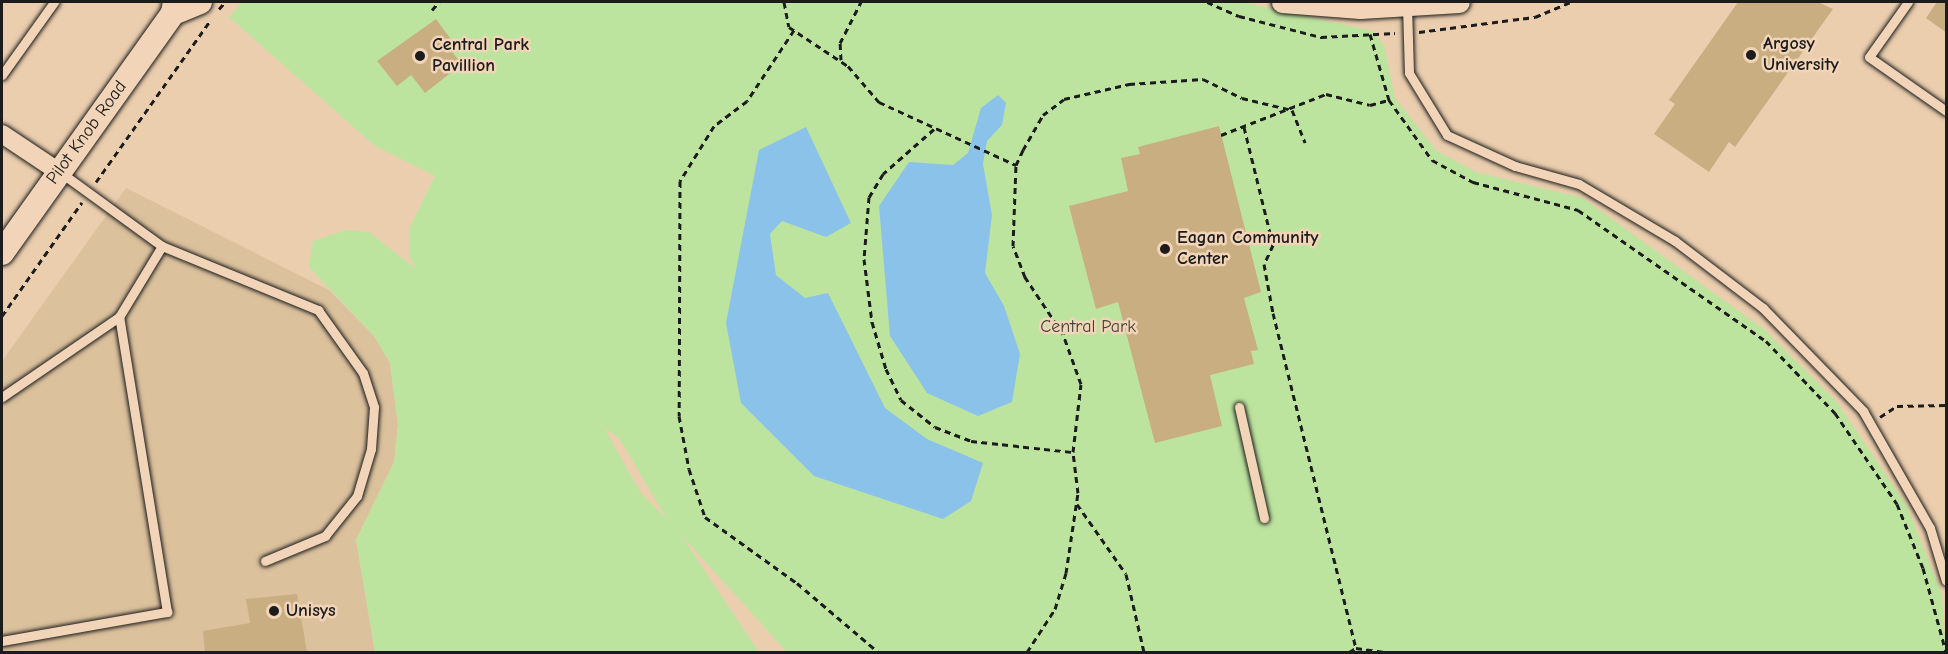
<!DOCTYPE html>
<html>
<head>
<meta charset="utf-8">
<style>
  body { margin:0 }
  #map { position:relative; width:1948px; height:654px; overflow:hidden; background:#ebceae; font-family:"Comic Neue",sans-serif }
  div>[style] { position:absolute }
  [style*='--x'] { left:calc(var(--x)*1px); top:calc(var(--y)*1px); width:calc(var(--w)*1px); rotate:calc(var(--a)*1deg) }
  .built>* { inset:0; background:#dcc19d }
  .green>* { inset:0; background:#bde49f }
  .water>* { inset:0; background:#8bc2e9 }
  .building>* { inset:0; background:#c8ae81 }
  .path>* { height:3px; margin-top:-1.5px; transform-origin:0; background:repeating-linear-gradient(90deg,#1c1c1c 0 6px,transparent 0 10.5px) }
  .roads { filter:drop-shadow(0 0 2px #1c1c1c) drop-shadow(0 0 2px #1c1c1c) }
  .service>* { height:9px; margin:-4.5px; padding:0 4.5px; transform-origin:4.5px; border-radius:4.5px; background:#f2d5b8 }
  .minor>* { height:18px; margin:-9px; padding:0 9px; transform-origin:9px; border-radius:9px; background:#f2d5b8 }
  .tertiary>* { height:21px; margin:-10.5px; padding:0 10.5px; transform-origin:10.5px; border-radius:10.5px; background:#f2d5b8 }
  .secondary>* { height:24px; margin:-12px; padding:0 12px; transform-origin:12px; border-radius:12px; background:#f2d5b8 }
  .dots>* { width:16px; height:16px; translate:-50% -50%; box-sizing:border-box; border:3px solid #f2d5b8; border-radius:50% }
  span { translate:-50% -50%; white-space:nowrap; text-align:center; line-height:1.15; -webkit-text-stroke:5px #f2d5b8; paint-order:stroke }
  .poi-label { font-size:18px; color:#1c1c1c; font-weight:700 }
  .left { translate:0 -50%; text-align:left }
  .street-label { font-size:18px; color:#1c1c1c }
  .park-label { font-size:18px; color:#3c4436 }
  .frame { position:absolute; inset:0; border:3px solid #1c1c1c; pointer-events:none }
</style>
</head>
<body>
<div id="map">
  <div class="built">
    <div style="clip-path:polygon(126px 188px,329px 290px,374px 336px,390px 363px,398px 425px,394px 462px,356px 540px,375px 652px,2px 652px,2px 361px)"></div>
  </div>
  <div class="green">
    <div style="clip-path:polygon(evenodd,242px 2px,1241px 2px,1373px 31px,1384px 45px,1395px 98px,1437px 151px,1476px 172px,1583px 198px,1765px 330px,1836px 401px,1906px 504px,1942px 594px,1946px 652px,787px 652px,681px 535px,759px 652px,375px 652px,356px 540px,394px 462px,398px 425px,390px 363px,374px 336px,309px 267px,313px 241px,345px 230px,369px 232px,416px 269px,410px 258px,409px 229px,435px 176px,375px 146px,229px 17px,242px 2px,604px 428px,619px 438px,667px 519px,641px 493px,604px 428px)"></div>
  </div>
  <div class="water">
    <div style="clip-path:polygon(998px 95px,1006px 103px,1002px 125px,987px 141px,983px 164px,992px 215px,985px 273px,1004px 306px,1020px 354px,1012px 402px,978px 416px,927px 393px,890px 336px,879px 206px,909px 162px,953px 165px,968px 153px,981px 108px)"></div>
    <div style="clip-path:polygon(806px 127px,851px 223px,826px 237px,782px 221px,770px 234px,776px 275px,805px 298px,828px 293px,885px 408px,927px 439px,983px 463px,971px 501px,943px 519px,814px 476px,741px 403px,726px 323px,759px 150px)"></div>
  </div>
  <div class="building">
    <div style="clip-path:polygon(1738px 2px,1818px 2px,1833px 9px,1735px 147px,1729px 142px,1709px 172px,1654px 134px,1675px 104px,1669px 100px)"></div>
    <div style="clip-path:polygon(1937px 2px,1947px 2px,1947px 33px,1926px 18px)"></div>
    <div style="clip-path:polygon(436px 19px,450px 38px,444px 42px,462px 64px,425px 93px,411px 75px,397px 86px,377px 61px)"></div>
    <div style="clip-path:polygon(1219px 126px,1261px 292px,1244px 298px,1258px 350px,1251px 351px,1254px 364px,1210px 375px,1222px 426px,1155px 443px,1118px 302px,1096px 309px,1069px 206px,1128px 191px,1121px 158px,1140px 154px,1138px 147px)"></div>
    <div style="clip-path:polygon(297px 594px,307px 652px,205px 652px,203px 631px,250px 623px,246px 599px)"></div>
  </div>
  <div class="path">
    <div style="--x:784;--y:2;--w:25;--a:79"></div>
    <div style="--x:789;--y:27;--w:71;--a:33.5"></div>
    <div style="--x:848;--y:66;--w:48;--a:49.3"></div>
    <div style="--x:879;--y:102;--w:151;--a:24.7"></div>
    <div style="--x:1207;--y:2;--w:35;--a:24"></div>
    <div style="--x:1239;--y:16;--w:85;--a:14.4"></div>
    <div style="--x:1321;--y:37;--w:74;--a:-3.1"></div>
    <div style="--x:219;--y:9;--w:9;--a:-49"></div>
    <div style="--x:432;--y:10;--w:11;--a:-49"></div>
    <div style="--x:794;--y:30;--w:85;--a:123.5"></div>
    <div style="--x:747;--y:101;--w:41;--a:142.9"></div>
    <div style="--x:714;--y:126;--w:65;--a:121.7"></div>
    <div style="--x:680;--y:181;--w:235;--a:90.2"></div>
    <div style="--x:679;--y:416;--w:54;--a:79.3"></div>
    <div style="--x:689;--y:469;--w:51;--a:71.6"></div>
    <div style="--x:705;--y:517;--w:113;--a:35.7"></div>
    <div style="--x:797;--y:583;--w:106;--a:40.4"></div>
    <div style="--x:1419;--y:32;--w:117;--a:-7.4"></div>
    <div style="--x:1535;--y:17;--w:39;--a:-23"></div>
    <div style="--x:1370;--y:34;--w:69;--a:73.9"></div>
    <div style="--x:1389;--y:100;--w:74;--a:54.4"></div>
    <div style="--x:1432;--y:160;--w:47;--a:28.2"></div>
    <div style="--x:1473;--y:182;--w:109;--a:14.9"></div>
    <div style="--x:1578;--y:210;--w:229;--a:34.9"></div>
    <div style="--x:1766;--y:341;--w:100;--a:46.2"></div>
    <div style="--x:1835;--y:413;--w:110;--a:55.7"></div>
    <div style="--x:1897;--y:504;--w:69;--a:67.9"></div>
    <div style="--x:1923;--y:568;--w:87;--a:74.7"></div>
    <div style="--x:841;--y:60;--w:17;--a:-93"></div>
    <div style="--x:840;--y:43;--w:46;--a:-62.9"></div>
    <div style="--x:1244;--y:127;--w:122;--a:76.2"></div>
    <div style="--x:1273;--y:245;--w:21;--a:115"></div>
    <div style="--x:1264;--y:264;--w:50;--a:79.6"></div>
    <div style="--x:1273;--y:313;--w:345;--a:76.1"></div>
    <div style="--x:934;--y:129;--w:68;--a:138.6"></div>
    <div style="--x:883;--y:174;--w:27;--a:121"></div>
    <div style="--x:869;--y:197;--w:62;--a:94.6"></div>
    <div style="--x:864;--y:259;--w:64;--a:82.8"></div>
    <div style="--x:872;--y:322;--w:49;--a:73.4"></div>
    <div style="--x:886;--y:369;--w:34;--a:64"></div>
    <div style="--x:901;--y:400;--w:43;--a:38.5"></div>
    <div style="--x:935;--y:427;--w:39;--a:21"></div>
    <div style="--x:971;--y:441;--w:103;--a:6.2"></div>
    <div style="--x:1221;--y:135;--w:113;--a:-21.3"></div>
    <div style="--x:1326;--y:94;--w:45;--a:14"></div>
    <div style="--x:1370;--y:105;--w:20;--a:-15"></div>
    <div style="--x:96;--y:182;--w:197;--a:-54.7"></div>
    <div style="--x:2;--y:316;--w:139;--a:-54.9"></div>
    <div style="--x:1880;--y:417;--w:20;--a:-33"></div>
    <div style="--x:1897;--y:406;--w:49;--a:-1.2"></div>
    <div style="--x:1077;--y:504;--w:85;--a:55"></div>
    <div style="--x:1126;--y:574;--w:80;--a:77"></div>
    <div style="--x:1027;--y:652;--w:51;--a:-56.9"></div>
    <div style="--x:1055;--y:609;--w:38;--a:-73"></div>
    <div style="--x:1066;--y:573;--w:81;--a:-81.5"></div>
    <div style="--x:1078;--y:493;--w:41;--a:-97"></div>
    <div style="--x:1073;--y:452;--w:68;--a:-83.3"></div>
    <div style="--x:1081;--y:384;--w:53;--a:-109.8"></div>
    <div style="--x:1063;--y:334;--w:69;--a:-123.7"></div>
    <div style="--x:1025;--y:277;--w:33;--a:-111"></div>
    <div style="--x:1013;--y:246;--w:81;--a:-87.9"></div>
    <div style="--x:1016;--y:165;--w:17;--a:-65"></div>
    <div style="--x:1023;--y:150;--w:40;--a:-60.3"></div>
    <div style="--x:1043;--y:115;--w:26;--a:-37"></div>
    <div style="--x:1064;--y:99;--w:67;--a:-13"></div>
    <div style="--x:1129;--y:84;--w:74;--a:-3.9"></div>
    <div style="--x:1203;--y:79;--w:43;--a:26"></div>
    <div style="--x:1242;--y:98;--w:51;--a:13.5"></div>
    <div style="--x:1292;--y:110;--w:35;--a:68"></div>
    <div style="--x:1349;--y:652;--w:8;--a:-30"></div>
    <div style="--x:1356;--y:648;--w:27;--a:8"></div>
  </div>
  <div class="roads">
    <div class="service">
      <div style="--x:1908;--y:2;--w:67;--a:125.3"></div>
      <div style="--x:1869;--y:57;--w:94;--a:35"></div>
      <div style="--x:1407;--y:6;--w:67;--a:88.3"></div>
      <div style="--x:1409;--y:73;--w:73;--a:58.5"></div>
      <div style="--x:1447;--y:135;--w:75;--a:24.5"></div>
      <div style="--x:1515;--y:166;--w:66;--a:15.7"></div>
      <div style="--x:1579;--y:184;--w:112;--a:30.7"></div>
      <div style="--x:1675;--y:241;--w:111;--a:37.3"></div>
      <div style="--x:1763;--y:308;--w:144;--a:45.8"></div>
      <div style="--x:1863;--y:411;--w:135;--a:60.2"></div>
      <div style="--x:1930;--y:528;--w:55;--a:73.2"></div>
      <div style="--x:2;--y:75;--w:90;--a:-54.5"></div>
      <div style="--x:60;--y:172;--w:126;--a:36"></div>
      <div style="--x:162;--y:246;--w:169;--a:22.3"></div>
      <div style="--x:318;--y:310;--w:77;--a:54.5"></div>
      <div style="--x:363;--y:373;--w:36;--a:72"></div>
      <div style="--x:374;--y:407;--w:42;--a:94.1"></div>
      <div style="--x:371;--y:449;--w:49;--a:106.6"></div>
      <div style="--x:357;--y:496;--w:51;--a:128.7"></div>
      <div style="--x:325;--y:536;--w:65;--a:157.4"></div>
      <div style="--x:2;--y:397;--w:142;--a:-34.4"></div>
      <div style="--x:119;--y:317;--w:83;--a:-58.8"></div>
      <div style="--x:1239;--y:407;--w:114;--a:77.3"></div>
      <div style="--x:2;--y:641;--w:168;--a:-10"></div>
      <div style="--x:167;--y:612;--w:299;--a:-99.2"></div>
    </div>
    <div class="minor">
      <div style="--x:2;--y:134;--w:69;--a:33.7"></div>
    </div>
    <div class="tertiary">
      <div style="--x:1282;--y:2;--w:78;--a:4.4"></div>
      <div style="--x:1360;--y:8;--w:99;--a:-3.5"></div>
    </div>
    <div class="secondary">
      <div style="--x:173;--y:13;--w:29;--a:-22"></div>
      <div style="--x:2;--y:253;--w:295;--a:-54.5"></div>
      <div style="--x:173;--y:13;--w:11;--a:-80"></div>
    </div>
  </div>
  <div class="dots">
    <div style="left:1751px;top:55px;background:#1c1c1c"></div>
    <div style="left:420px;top:56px;background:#1c1c1c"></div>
    <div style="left:1165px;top:249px;background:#1c1c1c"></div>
    <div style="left:274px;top:611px;background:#1c1c1c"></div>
  </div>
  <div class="poi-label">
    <span class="left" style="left:1763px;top:55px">Argosy<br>University</span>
    <span class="left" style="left:432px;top:56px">Central Park<br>Pavillion</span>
    <span class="left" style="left:1177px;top:249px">Eagan Community<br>Center</span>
    <span class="left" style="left:286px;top:611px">Unisys</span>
  </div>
  <div class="street-label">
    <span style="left:87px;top:133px;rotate:-54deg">Pilot Knob Road</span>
  </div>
  <div class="park-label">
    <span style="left:1088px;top:327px">Central Park</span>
  </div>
  <div class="frame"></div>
</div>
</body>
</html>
